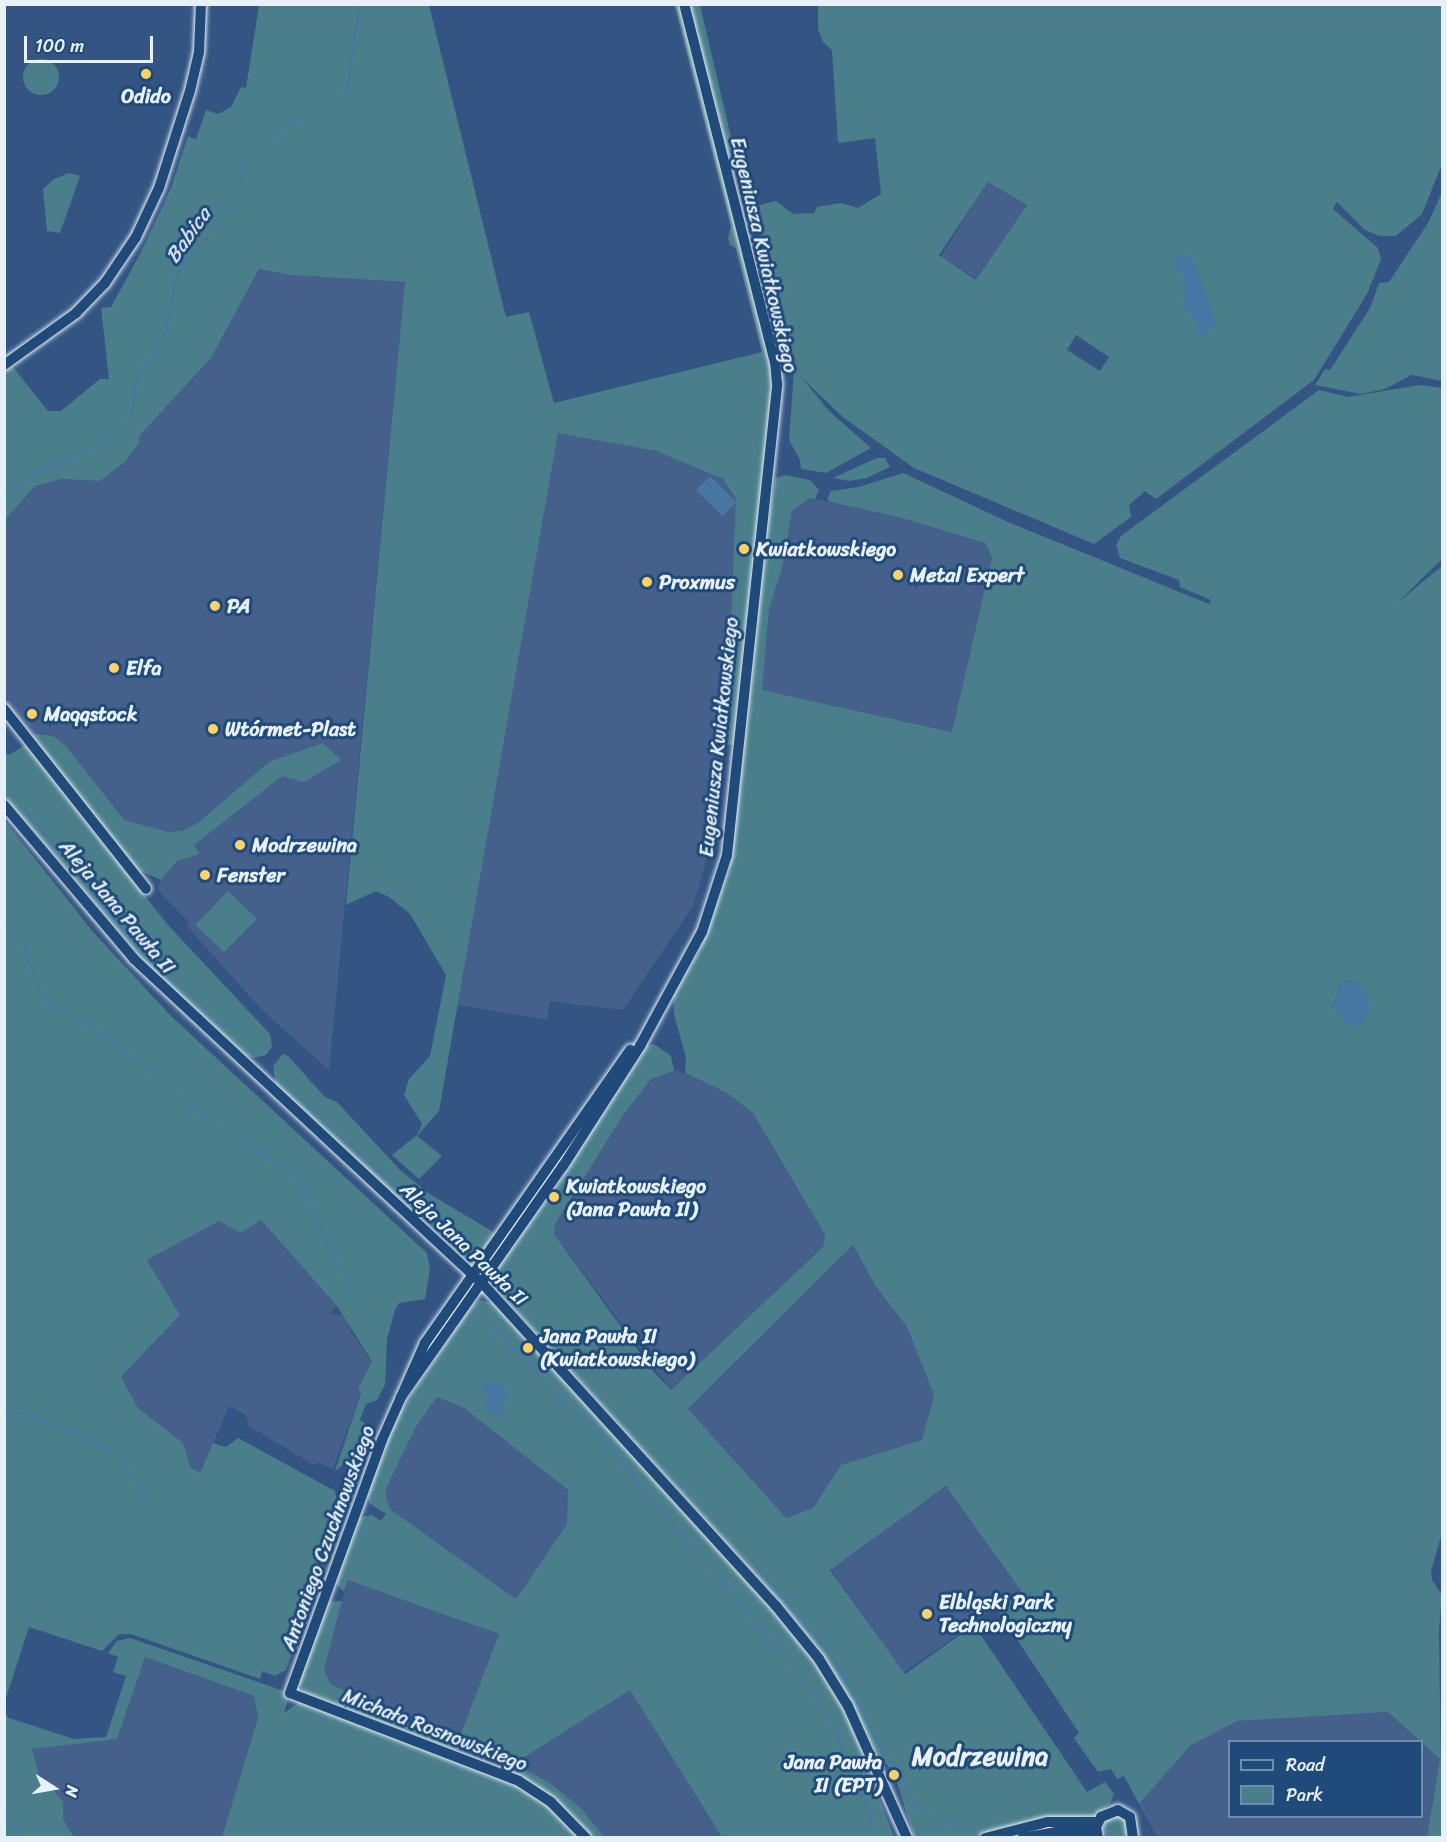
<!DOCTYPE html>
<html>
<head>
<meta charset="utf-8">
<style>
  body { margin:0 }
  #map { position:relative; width:1447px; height:1842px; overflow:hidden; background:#345583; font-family:Sriracha,sans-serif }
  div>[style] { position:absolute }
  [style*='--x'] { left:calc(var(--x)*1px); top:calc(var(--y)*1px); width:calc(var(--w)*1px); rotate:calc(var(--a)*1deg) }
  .built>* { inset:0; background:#46608c; transform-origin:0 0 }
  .green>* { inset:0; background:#4a7e8b; transform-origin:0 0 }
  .round { border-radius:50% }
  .water>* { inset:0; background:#4776a3; transform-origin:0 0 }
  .stream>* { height:2px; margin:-1px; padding:0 1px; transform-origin:1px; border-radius:1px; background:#4776a3 }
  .roads { filter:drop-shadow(0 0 2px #e8f1f8) drop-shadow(0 0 2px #e8f1f8) }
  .minor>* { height:10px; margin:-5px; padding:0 5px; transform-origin:5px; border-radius:5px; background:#1f4a7a }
  .dots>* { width:16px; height:16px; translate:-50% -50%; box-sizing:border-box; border:3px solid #1f4a7a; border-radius:50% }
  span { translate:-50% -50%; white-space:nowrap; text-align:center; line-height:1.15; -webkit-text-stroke:6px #1f4a7a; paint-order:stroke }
  .poi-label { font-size:20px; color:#e8f1f8; font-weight:700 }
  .left { translate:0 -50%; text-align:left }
  .right { translate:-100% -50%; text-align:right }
  .street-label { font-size:20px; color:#e8f1f8 }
  .water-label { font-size:21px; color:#d0dfeb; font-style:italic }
  .district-label { font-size:26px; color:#e8f1f8; font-weight:700 }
  .frame { position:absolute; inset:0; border:6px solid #e8f1f8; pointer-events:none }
  .legend { position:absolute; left:1228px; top:1740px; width:195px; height:78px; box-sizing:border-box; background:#1f4a7a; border:2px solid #6f8dac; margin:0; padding:8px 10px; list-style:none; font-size:18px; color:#e8f1f8 }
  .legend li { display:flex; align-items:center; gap:12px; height:30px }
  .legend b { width:30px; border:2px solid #6f8dac }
  .north { position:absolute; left:24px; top:1758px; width:60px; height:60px; -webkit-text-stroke:4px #1f4a7a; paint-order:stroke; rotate:101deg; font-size:16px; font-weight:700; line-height:24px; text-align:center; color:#e8f1f8 }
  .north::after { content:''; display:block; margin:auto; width:21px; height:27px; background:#e8f1f8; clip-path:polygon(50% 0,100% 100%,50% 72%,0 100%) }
  .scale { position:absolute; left:24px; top:36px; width:129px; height:27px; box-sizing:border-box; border:3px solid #e8f1f8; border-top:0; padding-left:8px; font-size:18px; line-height:21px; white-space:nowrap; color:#e8f1f8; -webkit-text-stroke:4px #1f4a7a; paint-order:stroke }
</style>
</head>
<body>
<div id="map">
  <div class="built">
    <div style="left:988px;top:181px;width:46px;height:89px;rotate:32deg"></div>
    <div style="clip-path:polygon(259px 269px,290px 275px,405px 282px,329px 1070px,262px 1010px,187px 926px,190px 923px,158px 890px,161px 877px,30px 737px,5px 704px,5px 520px,35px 486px,61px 479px,100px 481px,125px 462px,138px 444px,141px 434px,211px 358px)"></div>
    <div style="clip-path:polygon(558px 432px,656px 451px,723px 479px,738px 503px,730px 647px,712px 839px,694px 904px,623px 1010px,550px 1001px,547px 1020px,457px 1005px)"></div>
    <div style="clip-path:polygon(810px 498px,898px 517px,984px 543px,992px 558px,953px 732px,761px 690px,769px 609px,783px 565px,792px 511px)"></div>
    <div style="clip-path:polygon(677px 1070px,727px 1093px,753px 1113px,825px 1235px,823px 1247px,671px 1390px,554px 1234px,555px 1224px,622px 1117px,651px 1079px)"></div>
    <div style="clip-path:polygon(261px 1220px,337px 1306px,331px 1313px,345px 1316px,351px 1332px,372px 1361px,358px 1389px,361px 1392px,333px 1469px,318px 1462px,314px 1465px,249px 1426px,246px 1415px,229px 1406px,200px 1473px,191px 1468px,183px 1443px,138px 1408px,121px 1377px,180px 1315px,147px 1260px,219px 1221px,241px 1233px)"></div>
    <div style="clip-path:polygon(853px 1245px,875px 1285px,907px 1327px,934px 1395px,922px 1440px,842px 1465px,813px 1508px,786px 1518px,688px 1410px)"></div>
    <div style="clip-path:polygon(437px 1397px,464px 1408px,568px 1490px,567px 1524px,516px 1599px,390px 1509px,385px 1493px,391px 1478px,416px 1427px)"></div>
    <div style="left:947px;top:1486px;width:128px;height:143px;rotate:55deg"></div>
    <div style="clip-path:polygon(348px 1579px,499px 1634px,461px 1733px,448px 1740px,331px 1684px,324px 1670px)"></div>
    <div style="clip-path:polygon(145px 1657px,254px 1696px,258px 1718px,222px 1837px,74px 1837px,63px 1819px,63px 1801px,40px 1777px,32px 1749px,117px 1739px)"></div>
    <div style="clip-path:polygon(630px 1690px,722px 1837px,604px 1837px,581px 1808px,550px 1783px,513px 1765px)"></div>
    <div style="clip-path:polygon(1389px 1712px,1421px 1742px,1230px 1742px,1230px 1816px,1422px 1816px,1422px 1742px,1440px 1759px,1427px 1837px,1157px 1837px,1139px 1804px,1190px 1746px,1237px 1721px)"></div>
  </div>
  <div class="green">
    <div style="clip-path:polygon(259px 5px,429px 5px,506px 317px,529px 312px,554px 403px,762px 352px,736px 248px,730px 245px,728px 238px,731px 225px,675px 5px,700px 5px,735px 154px,722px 156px,775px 363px,738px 746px,720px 744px,730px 647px,736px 499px,723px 479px,656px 451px,558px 433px,439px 1111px,417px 1136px,442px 1156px,419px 1179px,392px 1155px,418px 1134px,422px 1124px,404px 1095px,409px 1079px,430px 1056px,446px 975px,410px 914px,389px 897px,376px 891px,346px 905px,405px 282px,290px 275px,259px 269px,211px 358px,141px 434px,138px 444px,125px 462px,100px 481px,61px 479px,35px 486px,5px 520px,5px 371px,13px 367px,48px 411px,61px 411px,100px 379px,109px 379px,101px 308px,111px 307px,141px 252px,171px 188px,188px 136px,196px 139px,206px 110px,218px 114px,231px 107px,241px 87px,246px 88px)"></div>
    <div style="clip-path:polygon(evenodd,818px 5px,1442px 5px,1442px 164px,1422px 214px,1396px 236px,1380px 236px,1365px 230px,1337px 202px,1333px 209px,1378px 248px,1381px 259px,1367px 294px,1314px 380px,1156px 499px,1145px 491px,1129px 505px,1131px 517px,1094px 544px,914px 468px,844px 418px,802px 378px,829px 411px,871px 448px,826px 473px,801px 469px,800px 460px,789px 440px,794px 371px,751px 207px,776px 201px,793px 214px,814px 213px,817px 207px,841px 203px,858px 208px,881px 194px,875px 138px,838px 143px,832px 50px,823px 42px,818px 29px,818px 5px,988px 182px,1027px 205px,976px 280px,939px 255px,988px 182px,818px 5px,1076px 335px,1109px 357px,1100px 371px,1067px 350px,1076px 335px)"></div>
    <div class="round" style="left:23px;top:59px;width:36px;height:36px"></div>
    <div style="clip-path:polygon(69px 173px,80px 176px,60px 233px,47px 231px,43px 189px,54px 179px)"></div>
    <div style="clip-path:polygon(1442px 192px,1442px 381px,1412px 375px,1385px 389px,1361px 394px,1315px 385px,1325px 369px,1330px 370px,1370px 308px,1379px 283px,1389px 282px,1428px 223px)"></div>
    <div style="clip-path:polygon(evenodd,1420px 385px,1442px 388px,1442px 559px,1397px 603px,1442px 566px,1442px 1533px,1431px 1571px,1432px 1580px,1442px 1595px,1439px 1630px,1442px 1837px,1427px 1837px,1440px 1759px,1388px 1712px,1237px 1721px,1190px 1746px,1139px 1804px,1124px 1776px,1117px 1779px,1111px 1769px,1098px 1772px,1074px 1738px,1079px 1733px,997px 1609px,1021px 1591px,946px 1486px,830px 1570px,905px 1674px,974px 1625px,1087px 1792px,1105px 1782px,1114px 1794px,1110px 1804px,1093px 1816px,1043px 1819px,972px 1837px,914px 1837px,894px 1773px,878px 1754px,822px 1653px,785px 1607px,497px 1289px,494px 1271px,558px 1185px,643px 1046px,654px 1044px,671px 1056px,674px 1071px,651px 1079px,622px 1117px,555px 1224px,554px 1234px,653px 1371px,671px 1390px,823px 1247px,825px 1235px,753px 1113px,727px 1093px,685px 1073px,686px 1058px,674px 1014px,673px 995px,700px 950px,730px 868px,755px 607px,775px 478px,785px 475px,810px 480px,819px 490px,815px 499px,810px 498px,792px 511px,783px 565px,769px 609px,762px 690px,952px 732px,992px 558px,985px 543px,898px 517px,830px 502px,827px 499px,831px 491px,859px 487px,903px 473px,1008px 522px,1209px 604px,1211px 600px,1180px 587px,1179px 580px,1120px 558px,1116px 545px,1121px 536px,1319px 390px,1348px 397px,1420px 385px,1341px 980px,1357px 983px,1345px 1022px,1333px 1007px,1341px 980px,1420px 385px,853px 1245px,875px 1285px,907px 1327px,934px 1395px,922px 1440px,841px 1465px,813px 1508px,786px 1518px,688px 1409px,853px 1245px)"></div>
    <div style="clip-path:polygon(877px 458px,885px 458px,890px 467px,867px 478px,849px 481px,833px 478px)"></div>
    <div style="clip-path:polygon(35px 734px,53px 736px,66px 746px,124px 820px,168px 832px,182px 831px,198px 823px,269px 762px,323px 743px,341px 760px,304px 782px,282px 776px,194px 845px,200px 854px,177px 861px,161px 880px,136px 869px,30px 737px)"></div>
    <div style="clip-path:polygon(25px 745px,168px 925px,270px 1034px,272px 1047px,266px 1055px,254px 1058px,242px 1055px,160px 979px,5px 797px,4px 752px,9px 755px)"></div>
    <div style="clip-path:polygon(5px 821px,94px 933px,171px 1016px,427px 1253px,430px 1269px,425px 1299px,399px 1303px,395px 1310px,387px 1339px,385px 1385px,377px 1400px,366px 1404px,360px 1420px,369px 1426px,358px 1458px,353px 1465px,345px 1463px,335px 1471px,361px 1393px,358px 1389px,372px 1361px,337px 1306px,261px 1220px,241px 1233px,219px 1221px,147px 1260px,180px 1315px,121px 1377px,138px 1408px,183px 1443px,191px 1468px,200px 1473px,213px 1443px,226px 1447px,238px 1438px,335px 1491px,340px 1520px,286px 1670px,275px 1676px,262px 1671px,260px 1679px,131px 1634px,119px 1634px,102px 1651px,29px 1627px,5px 1701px)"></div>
    <div style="left:228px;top:891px;width:40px;height:47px;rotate:44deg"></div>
    <div style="clip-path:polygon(283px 1054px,288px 1056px,325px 1097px,337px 1102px,401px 1171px,431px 1195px,497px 1234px,481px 1256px,470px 1260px,461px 1256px,430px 1222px,398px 1198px,276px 1085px,273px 1066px)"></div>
    <div style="clip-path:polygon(evenodd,479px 1300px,495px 1303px,505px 1313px,525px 1340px,552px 1365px,763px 1598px,811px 1656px,849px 1718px,894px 1837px,722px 1837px,630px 1690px,514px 1764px,550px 1783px,581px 1808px,604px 1837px,591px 1838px,555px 1800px,509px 1773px,513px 1764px,485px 1754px,479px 1740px,467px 1736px,457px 1751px,304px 1692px,299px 1683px,327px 1602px,342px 1601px,324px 1670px,331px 1684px,447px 1740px,461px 1733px,499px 1634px,348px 1580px,344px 1592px,334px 1581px,360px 1517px,372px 1515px,381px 1521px,386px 1514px,370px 1504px,367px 1495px,397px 1416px,472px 1305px,479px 1300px,437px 1397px,464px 1408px,568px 1490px,567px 1524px,516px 1599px,390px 1509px,385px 1493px,391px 1478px,416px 1427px,437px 1397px)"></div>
    <div style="clip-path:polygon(130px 1638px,290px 1693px,284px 1713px,301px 1701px,527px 1790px,564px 1818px,581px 1837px,222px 1837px,258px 1718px,254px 1696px,145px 1657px,117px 1739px,32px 1749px,40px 1777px,63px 1801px,63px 1819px,74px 1837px,5px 1837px,4px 1712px,9px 1718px,74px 1739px,106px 1737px,126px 1676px,113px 1672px,118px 1657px,108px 1653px,117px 1641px)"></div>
    <div class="round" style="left:1104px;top:1815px;width:24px;height:24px"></div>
  </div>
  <div class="water">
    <div style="clip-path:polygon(1183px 253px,1192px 257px,1216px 324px,1205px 335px,1197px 333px,1194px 318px,1183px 306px,1185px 279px,1176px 264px,1176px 257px)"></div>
    <div style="left:710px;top:476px;width:37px;height:20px;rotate:44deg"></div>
    <div style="clip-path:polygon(1341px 980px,1357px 983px,1368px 993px,1369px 1011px,1360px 1028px,1345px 1022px,1333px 1007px)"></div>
    <div style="clip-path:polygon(488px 1381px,504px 1387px,507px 1394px,505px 1404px,497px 1406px,504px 1413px,504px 1420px,483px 1407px,488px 1399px,482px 1390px)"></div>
  </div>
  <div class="stream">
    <div style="--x:4;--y:498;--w:34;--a:-38"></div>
    <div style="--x:31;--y:477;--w:80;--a:-25.9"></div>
    <div style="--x:103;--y:442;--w:31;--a:-38"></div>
    <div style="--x:127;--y:423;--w:10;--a:-61"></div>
    <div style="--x:132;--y:414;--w:42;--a:-81.9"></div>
    <div style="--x:138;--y:372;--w:23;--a:-45"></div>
    <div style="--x:154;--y:356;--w:27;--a:-63"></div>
    <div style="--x:166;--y:332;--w:61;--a:-79.6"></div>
    <div style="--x:177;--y:272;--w:46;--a:-49.4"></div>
    <div style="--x:207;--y:237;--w:63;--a:-58.6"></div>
    <div style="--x:240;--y:183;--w:19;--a:-78"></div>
    <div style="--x:244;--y:164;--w:60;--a:-43"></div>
    <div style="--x:288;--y:123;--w:33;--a:-14"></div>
    <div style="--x:320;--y:115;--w:36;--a:-42"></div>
    <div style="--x:347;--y:91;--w:88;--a:-81.5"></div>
    <div style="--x:24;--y:809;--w:63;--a:50.8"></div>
    <div style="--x:73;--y:870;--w:111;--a:50.1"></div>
    <div style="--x:144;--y:955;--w:99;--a:44.2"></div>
    <div style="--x:215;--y:1024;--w:31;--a:7"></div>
    <div style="--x:4;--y:922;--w:33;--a:51"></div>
    <div style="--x:25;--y:948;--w:34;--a:73"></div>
    <div style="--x:35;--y:980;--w:25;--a:61"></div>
    <div style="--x:47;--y:1002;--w:69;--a:30.3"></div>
    <div style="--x:107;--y:1037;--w:134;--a:39.5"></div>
    <div style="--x:210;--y:1122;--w:101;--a:32.9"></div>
    <div style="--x:295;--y:1177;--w:18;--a:49"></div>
    <div style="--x:307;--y:1191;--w:59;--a:69.1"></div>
    <div style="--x:328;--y:1246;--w:79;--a:61.2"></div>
    <div style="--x:295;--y:1096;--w:140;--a:42.1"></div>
    <div style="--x:399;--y:1190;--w:36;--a:30"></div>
    <div style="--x:430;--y:1208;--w:47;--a:43.3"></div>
    <div style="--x:488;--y:1322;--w:182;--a:46.3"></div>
    <div style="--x:614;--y:1454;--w:290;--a:50"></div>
    <div style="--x:800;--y:1676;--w:60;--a:55.8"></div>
    <div style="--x:834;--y:1726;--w:108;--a:68.2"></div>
    <div style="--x:4;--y:1410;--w:31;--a:11"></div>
    <div style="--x:34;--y:1416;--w:91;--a:24"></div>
    <div style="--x:117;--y:1453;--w:51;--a:56.9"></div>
    <div style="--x:752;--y:1561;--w:129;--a:50.4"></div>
    <div style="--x:834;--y:1660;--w:99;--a:61.6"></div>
    <div style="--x:881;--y:1747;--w:31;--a:53"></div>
    <div style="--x:900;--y:1772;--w:41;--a:64.1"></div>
    <div style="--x:918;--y:1809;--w:34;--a:30"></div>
    <div style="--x:4;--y:1810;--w:31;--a:63"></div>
  </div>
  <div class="roads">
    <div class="minor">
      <div style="--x:4;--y:365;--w:89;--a:-35.8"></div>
      <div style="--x:76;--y:313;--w:42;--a:-46"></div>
      <div style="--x:105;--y:283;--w:55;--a:-56"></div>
      <div style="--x:136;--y:237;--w:54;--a:-64.9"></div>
      <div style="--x:159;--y:188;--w:102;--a:-72.3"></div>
      <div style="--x:190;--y:91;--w:40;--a:-77"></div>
      <div style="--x:199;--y:52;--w:48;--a:-87.6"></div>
      <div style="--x:4;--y:709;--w:229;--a:51.7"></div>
      <div style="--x:4;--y:805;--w:202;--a:49.8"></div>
      <div style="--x:134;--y:959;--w:475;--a:43"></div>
      <div style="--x:482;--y:1283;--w:437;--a:47.7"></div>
      <div style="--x:776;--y:1606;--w:68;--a:50.9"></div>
      <div style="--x:819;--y:1659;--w:55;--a:58.3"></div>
      <div style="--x:848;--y:1706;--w:145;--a:65.9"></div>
      <div style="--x:401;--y:1397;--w:282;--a:-55"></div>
      <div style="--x:563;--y:1166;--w:143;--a:-57.3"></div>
      <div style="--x:640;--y:1046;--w:130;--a:-61.5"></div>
      <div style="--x:702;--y:932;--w:81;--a:-72"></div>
      <div style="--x:727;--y:855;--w:474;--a:-83.9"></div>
      <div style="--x:777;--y:384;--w:21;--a:-95"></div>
      <div style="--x:775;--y:363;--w:370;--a:-104.2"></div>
      <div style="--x:586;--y:1838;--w:50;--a:-134.2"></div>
      <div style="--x:551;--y:1802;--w:38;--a:-147"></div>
      <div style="--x:519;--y:1781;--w:245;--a:-159"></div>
      <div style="--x:290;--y:1693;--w:269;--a:-70"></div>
      <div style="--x:382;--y:1440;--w:106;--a:-66.1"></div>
      <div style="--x:425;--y:1343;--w:358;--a:-55"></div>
      <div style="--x:985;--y:1838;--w:65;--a:-14.3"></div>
      <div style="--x:1048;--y:1822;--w:49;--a:0"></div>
      <div style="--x:1022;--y:1838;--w:35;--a:-10"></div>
      <div style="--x:1056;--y:1832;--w:40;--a:0"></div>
      <div style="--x:1098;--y:1838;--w:11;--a:-100"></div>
      <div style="--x:1096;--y:1827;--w:11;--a:-63"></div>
      <div style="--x:1101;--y:1817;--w:18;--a:-22"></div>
      <div style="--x:1118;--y:1810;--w:14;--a:30"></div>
      <div style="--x:1130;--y:1817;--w:21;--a:82"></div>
    </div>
  </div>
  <div class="dots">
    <div style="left:146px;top:74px;background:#ffd166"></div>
    <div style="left:744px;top:549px;background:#ffd166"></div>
    <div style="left:898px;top:575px;background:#ffd166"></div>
    <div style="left:647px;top:582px;background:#ffd166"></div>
    <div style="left:215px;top:606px;background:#ffd166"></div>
    <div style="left:114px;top:668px;background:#ffd166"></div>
    <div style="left:32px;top:714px;background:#ffd166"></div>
    <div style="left:213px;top:729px;background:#ffd166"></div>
    <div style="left:240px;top:845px;background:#ffd166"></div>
    <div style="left:205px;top:875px;background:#ffd166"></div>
    <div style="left:554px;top:1197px;background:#ffd166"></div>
    <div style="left:528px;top:1348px;background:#ffd166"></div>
    <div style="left:927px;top:1614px;background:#ffd166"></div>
    <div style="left:894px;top:1775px;background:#ffd166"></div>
  </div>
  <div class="poi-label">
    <span style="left:146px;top:96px">Odido</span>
    <span class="left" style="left:756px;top:549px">Kwiatkowskiego</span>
    <span class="left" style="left:910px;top:575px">Metal Expert</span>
    <span class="left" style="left:659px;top:582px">Proxmus</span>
    <span class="left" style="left:227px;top:606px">PA</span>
    <span class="left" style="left:126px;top:668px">Elfa</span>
    <span class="left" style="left:44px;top:714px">Maqqstock</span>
    <span class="left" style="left:225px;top:729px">Wtórmet-Plast</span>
    <span class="left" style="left:252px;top:845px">Modrzewina</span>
    <span class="left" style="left:217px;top:875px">Fenster</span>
    <span class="left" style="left:566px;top:1198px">Kwiatkowskiego<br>(Jana Pawła II)</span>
    <span class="left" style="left:540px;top:1348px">Jana Pawła II<br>(Kwiatkowskiego)</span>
    <span class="left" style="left:939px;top:1614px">Elbląski Park<br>Technologiczny</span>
    <span class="right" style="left:882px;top:1774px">Jana Pawła<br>II (EPT)</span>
  </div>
  <div class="street-label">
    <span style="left:764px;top:255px;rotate:77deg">Eugeniusza Kwiatkowskiego</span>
    <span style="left:719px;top:737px;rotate:-84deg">Eugeniusza Kwiatkowskiego</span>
    <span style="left:117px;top:907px;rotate:50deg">Aleja Jana Pawła II</span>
    <span style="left:464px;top:1244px;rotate:44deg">Aleja Jana Pawła II</span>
    <span style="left:328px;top:1538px;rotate:-70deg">Antoniego Czuchnowskiego</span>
    <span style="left:435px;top:1730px;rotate:21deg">Michała Rosnowskiego</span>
  </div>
  <div class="water-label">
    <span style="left:188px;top:235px;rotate:-55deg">Babica</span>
  </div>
  <div class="district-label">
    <span style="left:980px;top:1757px">Modrzewina</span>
  </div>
  <div class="frame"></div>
  <ul class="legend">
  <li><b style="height:8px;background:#1f4a7a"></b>Road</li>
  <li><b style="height:16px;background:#4a7e8b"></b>Park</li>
  </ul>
  <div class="north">N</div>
  <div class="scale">100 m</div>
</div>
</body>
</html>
